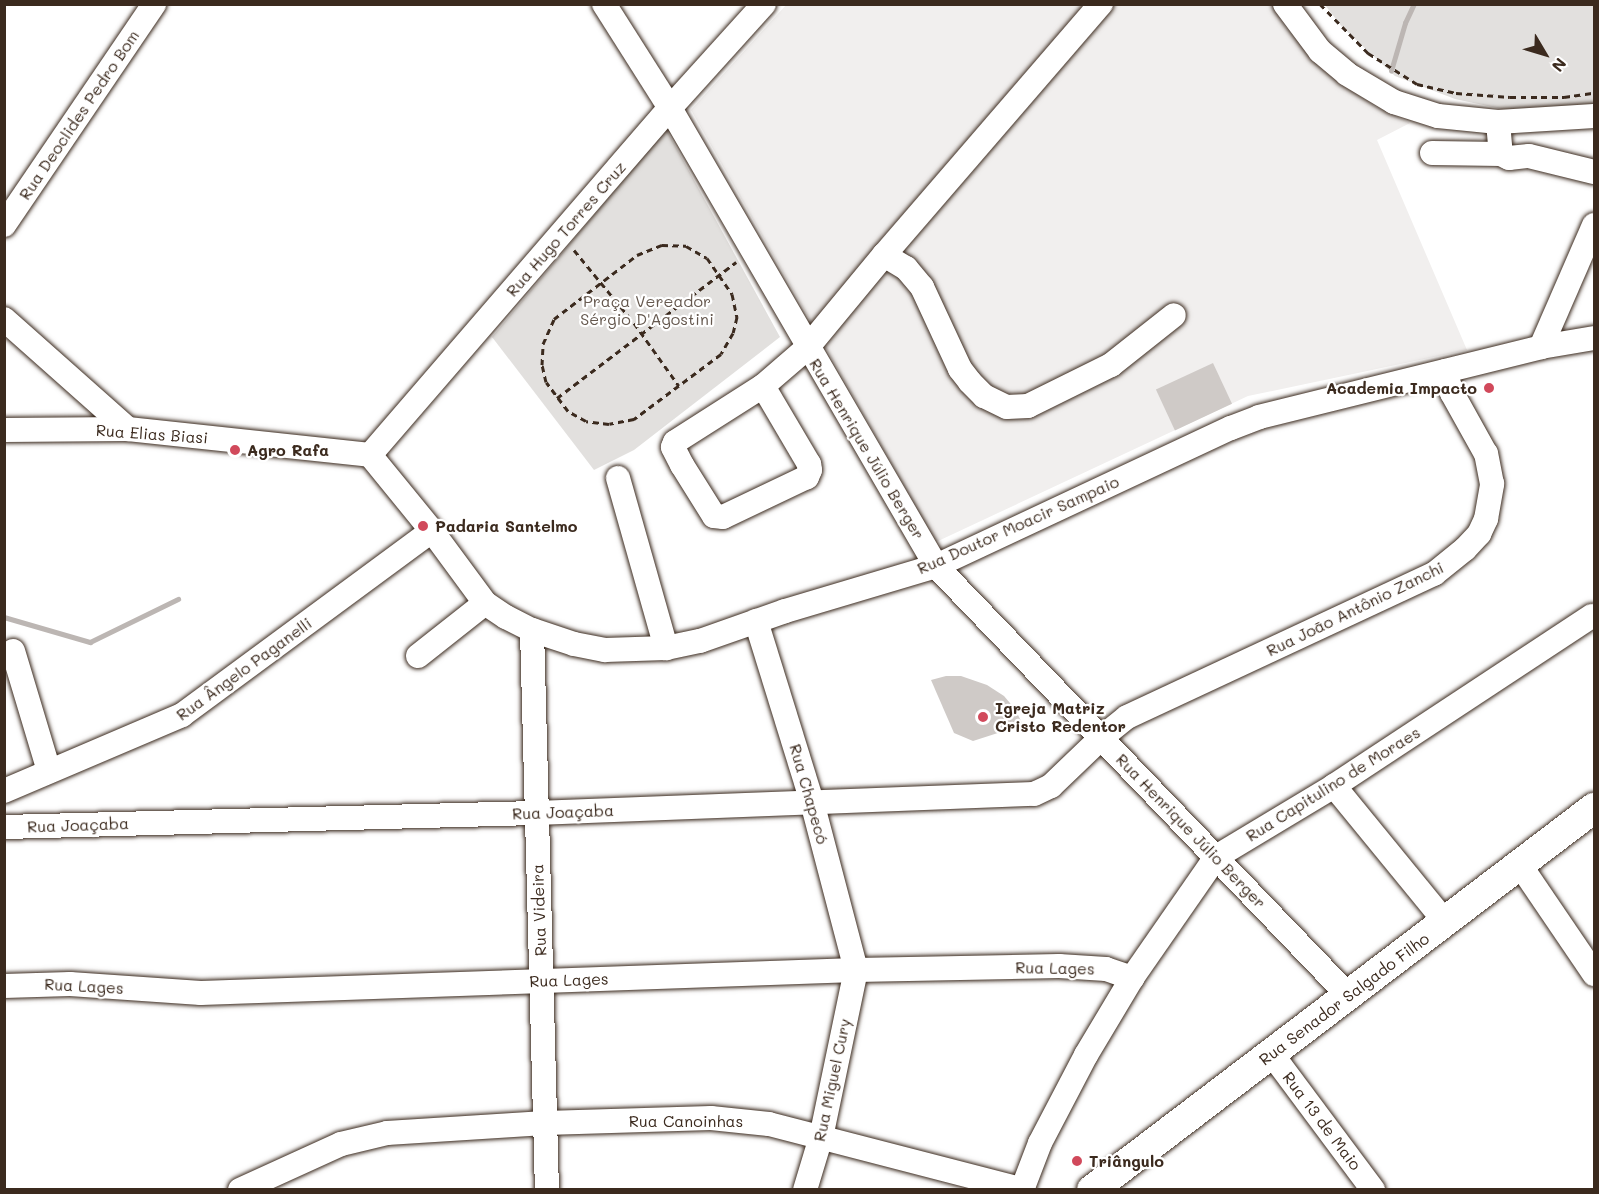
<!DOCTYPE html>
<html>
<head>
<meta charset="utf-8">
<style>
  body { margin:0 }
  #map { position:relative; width:1599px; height:1194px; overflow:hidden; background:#fff; font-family:Mali,sans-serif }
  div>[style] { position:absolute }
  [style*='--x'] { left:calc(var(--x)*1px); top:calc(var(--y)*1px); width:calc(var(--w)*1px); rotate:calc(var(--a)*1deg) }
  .built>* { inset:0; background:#f1efee }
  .green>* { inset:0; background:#e2e0de }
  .stream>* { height:4.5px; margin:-2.25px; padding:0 2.25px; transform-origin:2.25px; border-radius:2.25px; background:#bcb6b3 }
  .building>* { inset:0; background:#cfcac7; transform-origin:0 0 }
  .path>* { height:3px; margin-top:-1.5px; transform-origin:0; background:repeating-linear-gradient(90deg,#3b2a1e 0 6px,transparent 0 10.5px) }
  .roads { filter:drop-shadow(0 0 2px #3b2a1e) drop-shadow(0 0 2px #3b2a1e) }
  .minor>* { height:24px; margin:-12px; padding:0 12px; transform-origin:12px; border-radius:12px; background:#fff }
  .major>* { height:30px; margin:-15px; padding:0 15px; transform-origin:15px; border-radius:15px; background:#fff }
  .dots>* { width:16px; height:16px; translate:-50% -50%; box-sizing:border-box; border:3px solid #fff; border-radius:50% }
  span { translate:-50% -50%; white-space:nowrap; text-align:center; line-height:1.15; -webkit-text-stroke:4.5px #fff; paint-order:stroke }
  .street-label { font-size:16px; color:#3b2a1e }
  .park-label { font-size:16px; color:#65584e }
  .poi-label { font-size:16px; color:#3b2a1e; font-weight:700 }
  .right { translate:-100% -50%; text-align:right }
  .left { translate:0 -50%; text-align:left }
  .frame { position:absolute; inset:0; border:6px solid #3b2a1e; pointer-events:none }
  .north { position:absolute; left:1515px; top:24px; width:60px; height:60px; -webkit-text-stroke:4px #fff; paint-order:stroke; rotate:128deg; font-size:16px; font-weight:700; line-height:24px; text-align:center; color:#3b2a1e }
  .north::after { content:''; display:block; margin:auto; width:21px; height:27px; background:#3b2a1e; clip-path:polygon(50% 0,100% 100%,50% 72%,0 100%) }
</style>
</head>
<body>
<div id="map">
  <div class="built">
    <div style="clip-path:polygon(786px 5px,1272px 5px,1285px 27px,1325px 70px,1374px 106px,1410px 123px,1377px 140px,1467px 350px,1248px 396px,936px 542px,691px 110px)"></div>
  </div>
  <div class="green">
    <div style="clip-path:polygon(1325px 5px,1594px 5px,1594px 112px,1568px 114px,1502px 109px,1455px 99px,1395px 76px,1342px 27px)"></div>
    <div style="clip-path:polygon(666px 129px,780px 337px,634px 450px,594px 470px,492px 337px)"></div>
  </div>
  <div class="stream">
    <div style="--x:1391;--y:71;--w:50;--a:-73.7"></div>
    <div style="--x:1405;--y:23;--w:21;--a:-65"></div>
    <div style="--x:4;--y:617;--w:90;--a:16.2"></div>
    <div style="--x:90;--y:642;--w:98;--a:-26"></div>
  </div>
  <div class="building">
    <div style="left:1213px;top:363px;width:45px;height:63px;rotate:65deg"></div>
    <div style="clip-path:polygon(946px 676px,961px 676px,987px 685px,1004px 696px,1015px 709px,1023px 725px,973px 741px,954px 733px,931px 680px)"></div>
  </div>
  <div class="path">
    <div style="--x:1320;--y:4;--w:69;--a:45.6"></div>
    <div style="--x:1368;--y:53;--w:58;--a:32.3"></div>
    <div style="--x:1417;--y:84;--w:40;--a:13"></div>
    <div style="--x:1456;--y:93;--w:54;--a:4.2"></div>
    <div style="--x:1510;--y:97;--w:54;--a:0"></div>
    <div style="--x:1564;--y:97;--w:30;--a:-8"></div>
    <div style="--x:662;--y:245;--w:24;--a:2"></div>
    <div style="--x:686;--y:246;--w:24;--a:30"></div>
    <div style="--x:707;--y:258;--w:44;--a:55.2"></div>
    <div style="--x:732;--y:294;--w:24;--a:78"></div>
    <div style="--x:737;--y:317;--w:16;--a:104"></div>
    <div style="--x:733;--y:333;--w:24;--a:120"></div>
    <div style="--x:721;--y:354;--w:109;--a:143.2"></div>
    <div style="--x:634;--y:419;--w:25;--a:169"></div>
    <div style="--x:609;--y:424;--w:23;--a:-173"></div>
    <div style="--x:586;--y:421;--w:21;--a:-151"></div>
    <div style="--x:568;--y:411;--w:36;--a:-127"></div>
    <div style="--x:546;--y:382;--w:17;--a:-103"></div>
    <div style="--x:542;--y:365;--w:21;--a:-87"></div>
    <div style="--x:543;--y:344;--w:27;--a:-66"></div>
    <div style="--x:554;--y:319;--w:105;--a:-37.6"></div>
    <div style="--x:637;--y:255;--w:27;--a:-22"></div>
    <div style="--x:574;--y:250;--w:94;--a:50.6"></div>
    <div style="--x:634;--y:323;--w:77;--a:54.5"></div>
    <div style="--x:557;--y:398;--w:225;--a:-37.2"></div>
  </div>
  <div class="roads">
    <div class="minor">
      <div style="--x:604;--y:4;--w:123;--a:57.6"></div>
      <div style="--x:670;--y:108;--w:530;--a:59.85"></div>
      <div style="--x:936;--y:566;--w:596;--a:46.16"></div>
      <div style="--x:1285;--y:4;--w:59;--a:53.3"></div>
      <div style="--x:1320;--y:51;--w:35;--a:40"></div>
      <div style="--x:1347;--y:74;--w:55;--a:30.8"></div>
      <div style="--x:1394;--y:102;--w:46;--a:17.7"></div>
      <div style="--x:1438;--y:116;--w:60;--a:5.7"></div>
      <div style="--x:1498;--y:122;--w:32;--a:85"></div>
      <div style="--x:1498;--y:122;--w:96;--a:-3.6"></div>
      <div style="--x:1432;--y:153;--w:69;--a:0.8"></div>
      <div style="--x:1501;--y:154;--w:9;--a:27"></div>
      <div style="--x:1509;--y:158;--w:20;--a:-6"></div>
      <div style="--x:1529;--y:156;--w:67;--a:13.8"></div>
      <div style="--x:4;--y:225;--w:267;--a:-55.8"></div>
      <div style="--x:884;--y:255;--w:332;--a:-49.2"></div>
      <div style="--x:4;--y:319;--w:166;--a:41.6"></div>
      <div style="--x:1541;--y:347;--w:133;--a:-66.5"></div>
      <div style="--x:763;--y:386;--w:91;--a:59.5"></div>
      <div style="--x:809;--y:464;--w:6;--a:81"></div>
      <div style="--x:810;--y:470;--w:8;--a:113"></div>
      <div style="--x:807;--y:477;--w:93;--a:154.5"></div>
      <div style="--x:723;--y:517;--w:9;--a:-174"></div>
      <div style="--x:714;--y:516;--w:60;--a:-122.1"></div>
      <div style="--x:682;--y:465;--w:20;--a:-117"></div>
      <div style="--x:673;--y:447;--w:5;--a:-68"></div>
      <div style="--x:675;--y:442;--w:104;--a:-32.5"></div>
      <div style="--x:763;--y:386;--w:58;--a:-40.8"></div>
      <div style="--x:807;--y:348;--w:121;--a:-50.4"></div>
      <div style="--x:884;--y:255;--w:26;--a:31"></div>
      <div style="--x:906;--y:268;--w:25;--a:50"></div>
      <div style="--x:922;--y:287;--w:90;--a:65.1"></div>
      <div style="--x:960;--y:369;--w:16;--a:52"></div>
      <div style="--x:970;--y:382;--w:20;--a:45"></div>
      <div style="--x:984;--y:396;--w:25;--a:26"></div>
      <div style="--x:1007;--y:407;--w:21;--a:-3"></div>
      <div style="--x:1028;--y:406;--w:93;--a:-26.3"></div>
      <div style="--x:1111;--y:365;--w:80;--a:-38.4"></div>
      <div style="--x:4;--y:430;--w:124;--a:-0.5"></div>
      <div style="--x:128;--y:429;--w:243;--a:6.1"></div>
      <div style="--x:370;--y:455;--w:98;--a:50.8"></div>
      <div style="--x:432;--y:531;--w:89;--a:53.6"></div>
      <div style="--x:485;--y:603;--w:25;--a:34"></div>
      <div style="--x:506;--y:617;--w:29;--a:27"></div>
      <div style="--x:532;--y:630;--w:44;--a:18.4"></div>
      <div style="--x:574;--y:644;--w:32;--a:11"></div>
      <div style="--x:605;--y:650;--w:61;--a:-1.9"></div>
      <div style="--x:666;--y:648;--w:35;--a:-12"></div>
      <div style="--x:700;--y:641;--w:90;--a:-19.4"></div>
      <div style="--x:785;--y:611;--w:158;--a:-16.6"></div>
      <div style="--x:936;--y:566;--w:326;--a:-25.1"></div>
      <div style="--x:1231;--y:428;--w:30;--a:-21"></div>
      <div style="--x:1259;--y:417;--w:291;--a:-13.9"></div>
      <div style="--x:1541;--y:347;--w:54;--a:-9.6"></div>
      <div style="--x:370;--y:455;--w:459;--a:-49.2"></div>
      <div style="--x:670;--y:108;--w:140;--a:-47.9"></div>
      <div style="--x:618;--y:478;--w:177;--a:74.2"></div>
      <div style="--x:756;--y:621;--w:189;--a:72.8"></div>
      <div style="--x:812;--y:802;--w:174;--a:75.3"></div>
      <div style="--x:856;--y:970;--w:171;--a:101.8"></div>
      <div style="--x:821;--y:1137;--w:55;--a:106.8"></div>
      <div style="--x:532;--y:630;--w:560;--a:88.47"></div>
      <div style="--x:13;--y:651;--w:125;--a:73.3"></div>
      <div style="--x:418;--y:656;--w:85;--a:-38.3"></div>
      <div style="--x:1334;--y:786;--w:177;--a:50.7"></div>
      <div style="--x:4;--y:791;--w:194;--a:-23.1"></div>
      <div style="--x:182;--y:715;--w:310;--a:-36.4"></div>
      <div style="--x:4;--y:827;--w:532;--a:-1.51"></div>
      <div style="--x:536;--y:813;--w:498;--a:-2.2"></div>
      <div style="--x:1034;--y:794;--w:19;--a:-25"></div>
      <div style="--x:1051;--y:786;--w:69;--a:-43.8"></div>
      <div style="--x:1101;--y:738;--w:33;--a:-39"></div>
      <div style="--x:1127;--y:717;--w:339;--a:-25"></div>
      <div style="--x:1434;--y:574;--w:40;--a:-39"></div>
      <div style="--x:1465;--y:549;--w:21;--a:-47"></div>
      <div style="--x:1479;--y:534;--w:17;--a:-65"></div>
      <div style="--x:1486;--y:519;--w:36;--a:-80"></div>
      <div style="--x:1492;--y:484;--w:31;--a:-101"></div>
      <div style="--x:1486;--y:454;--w:70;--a:-119.1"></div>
      <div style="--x:1452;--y:393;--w:23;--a:-108"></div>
      <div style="--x:1520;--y:865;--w:132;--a:55.8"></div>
      <div style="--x:4;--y:986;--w:66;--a:-1.7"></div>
      <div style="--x:70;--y:984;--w:131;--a:3.9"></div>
      <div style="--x:201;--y:993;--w:655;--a:-2.01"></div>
      <div style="--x:856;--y:970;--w:203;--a:-1.1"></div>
      <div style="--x:1059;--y:966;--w:47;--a:3.7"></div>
      <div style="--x:1106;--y:969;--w:28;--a:19"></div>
      <div style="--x:1271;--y:1053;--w:171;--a:53.3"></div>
      <div style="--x:240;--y:1190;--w:111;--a:-24.5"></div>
      <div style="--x:341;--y:1144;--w:47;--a:-13.4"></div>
      <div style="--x:387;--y:1133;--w:158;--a:-3.6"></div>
      <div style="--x:545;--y:1123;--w:166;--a:-1.7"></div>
      <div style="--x:711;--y:1118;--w:58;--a:5.9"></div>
      <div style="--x:769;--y:1124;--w:263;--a:14.5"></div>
      <div style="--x:1022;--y:1190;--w:50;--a:-69"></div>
      <div style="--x:1040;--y:1143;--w:99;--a:-62.4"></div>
      <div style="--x:1086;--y:1055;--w:90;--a:-59.1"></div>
      <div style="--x:1132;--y:978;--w:147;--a:-55.2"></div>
      <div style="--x:1216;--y:857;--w:138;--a:-31"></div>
      <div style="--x:1334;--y:786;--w:309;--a:-33.4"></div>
    </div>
    <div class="major">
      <div style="--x:1092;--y:1190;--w:631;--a:-37.27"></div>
    </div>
  </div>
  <div class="dots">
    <div style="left:1489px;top:388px;background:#d1495b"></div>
    <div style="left:235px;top:450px;background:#d1495b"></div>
    <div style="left:423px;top:526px;background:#d1495b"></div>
    <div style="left:983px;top:717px;background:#d1495b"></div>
    <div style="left:1077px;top:1161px;background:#d1495b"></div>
  </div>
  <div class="street-label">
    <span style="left:79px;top:115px;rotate:-56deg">Rua Deoclides Pedro Bom</span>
    <span style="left:566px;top:229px;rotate:-49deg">Rua Hugo Torres Cruz</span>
    <span style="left:152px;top:434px;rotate:4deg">Rua Elias Biasi</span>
    <span style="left:867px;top:449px;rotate:59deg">Rua Henrique Júlio Berger</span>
    <span style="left:1018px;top:525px;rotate:-24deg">Rua Doutor Moacir Sampaio</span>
    <span style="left:1355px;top:609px;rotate:-26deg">Rua João Antônio Zanchi</span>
    <span style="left:244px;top:669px;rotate:-36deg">Rua Ângelo Paganelli</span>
    <span style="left:1333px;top:784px;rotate:-32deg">Rua Capitulino de Moraes</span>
    <span style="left:809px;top:794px;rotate:74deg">Rua Chapecó</span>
    <span style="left:563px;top:812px;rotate:-2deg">Rua Joaçaba</span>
    <span style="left:78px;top:825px;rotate:-2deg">Rua Joaçaba</span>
    <span style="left:1191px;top:831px;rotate:46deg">Rua Henrique Júlio Berger</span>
    <span style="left:539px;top:910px;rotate:-92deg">Rua Videira</span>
    <span style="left:1055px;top:968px;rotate:1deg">Rua Lages</span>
    <span style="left:569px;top:980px;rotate:-2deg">Rua Lages</span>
    <span style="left:84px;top:986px;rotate:3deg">Rua Lages</span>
    <span style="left:1344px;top:999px;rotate:-37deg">Rua Senador Salgado Filho</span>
    <span style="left:832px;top:1080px;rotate:-78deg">Rua Miguel Cury</span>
    <span style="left:686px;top:1121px">Rua Canoinhas</span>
    <span style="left:1322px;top:1121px;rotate:53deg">Rua 13 de Maio</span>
  </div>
  <div class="park-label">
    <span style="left:647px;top:310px">Praça Vereador<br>Sérgio D'Agostini</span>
  </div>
  <div class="poi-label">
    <span class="right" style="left:1477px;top:388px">Academia Impacto</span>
    <span class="left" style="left:247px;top:450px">Agro Rafa</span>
    <span class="left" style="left:435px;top:526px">Padaria Santelmo</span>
    <span class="left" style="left:995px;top:717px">Igreja Matriz<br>Cristo Redentor</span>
    <span class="left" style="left:1089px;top:1161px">Triângulo</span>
  </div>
  <div class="frame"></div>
  <div class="north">N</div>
</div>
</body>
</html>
